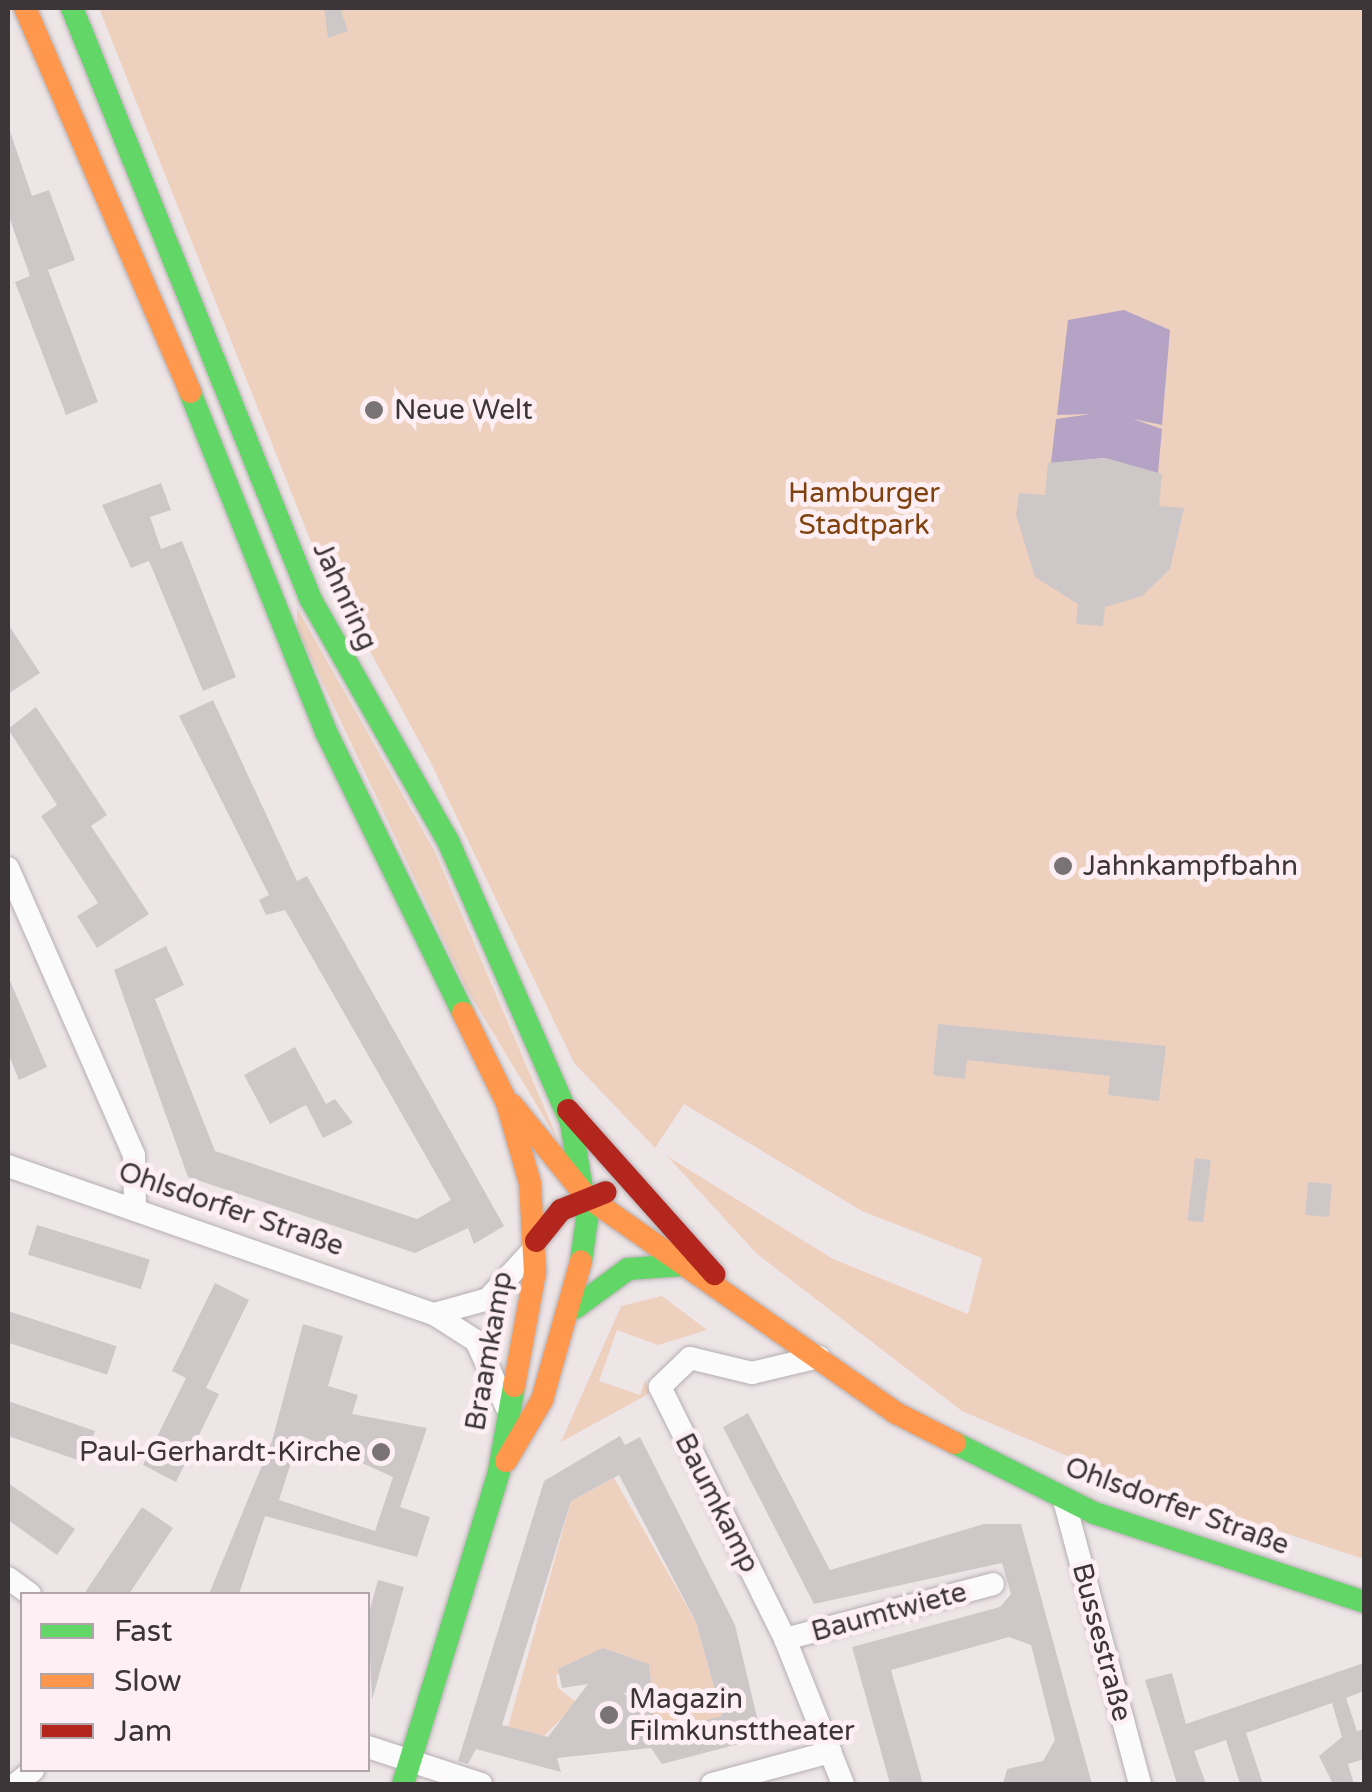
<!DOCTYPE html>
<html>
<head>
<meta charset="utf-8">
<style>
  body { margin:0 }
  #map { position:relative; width:1372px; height:1792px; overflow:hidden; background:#eee5e7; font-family:"Varela Round",sans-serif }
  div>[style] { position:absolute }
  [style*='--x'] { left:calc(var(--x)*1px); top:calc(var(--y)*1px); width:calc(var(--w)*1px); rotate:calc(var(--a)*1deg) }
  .green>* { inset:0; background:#eed0bf }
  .water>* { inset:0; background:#b4a3c5 }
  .building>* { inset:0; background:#cec7c8; transform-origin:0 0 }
  .roads { filter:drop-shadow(0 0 2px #b5afb1) drop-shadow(0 0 2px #b5afb1) }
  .street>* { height:22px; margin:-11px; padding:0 11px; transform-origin:11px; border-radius:11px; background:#fcfbfb }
  .fast>* { height:22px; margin:-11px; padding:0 11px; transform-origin:11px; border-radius:11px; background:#63d668 }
  .slow>* { height:22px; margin:-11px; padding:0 11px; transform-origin:11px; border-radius:11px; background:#ff974d }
  .jam>* { height:22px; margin:-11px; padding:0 11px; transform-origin:11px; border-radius:11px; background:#b3261e }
  .dots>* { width:28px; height:28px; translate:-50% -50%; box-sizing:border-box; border:5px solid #fdeff3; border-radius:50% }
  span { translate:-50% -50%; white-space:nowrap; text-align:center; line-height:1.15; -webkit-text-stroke:10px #fdeff3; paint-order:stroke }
  .poi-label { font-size:28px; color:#3c3638 }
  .left { translate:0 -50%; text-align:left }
  .right { translate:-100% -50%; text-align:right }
  .park-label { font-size:28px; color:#7f420f }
  .street-label { font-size:28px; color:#3c3638 }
  .frame { position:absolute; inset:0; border:10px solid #3c3638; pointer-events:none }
  .legend { position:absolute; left:20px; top:1592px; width:350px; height:180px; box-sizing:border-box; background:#fdeff3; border:2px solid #b0a5a8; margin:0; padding:12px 18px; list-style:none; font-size:30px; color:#3c3638 }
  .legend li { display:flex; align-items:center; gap:20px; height:50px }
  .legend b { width:50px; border:2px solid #b0a5a8 }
</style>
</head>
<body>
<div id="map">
  <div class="green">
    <div style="clip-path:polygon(99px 8px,1364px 8px,1364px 1559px,1126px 1481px,962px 1411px,757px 1254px,667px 1156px,833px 1259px,968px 1314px,982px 1258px,862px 1211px,684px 1104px,655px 1148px,574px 1063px,430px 761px,313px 547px)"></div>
    <div style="clip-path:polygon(297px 608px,435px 852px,559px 1142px,466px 988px,297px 628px)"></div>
    <div style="clip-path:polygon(662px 1296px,707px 1330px,658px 1345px,617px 1330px,599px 1381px,640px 1395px,645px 1380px,650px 1393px,561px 1442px,621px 1306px)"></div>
    <div style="clip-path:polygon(614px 1478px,696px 1622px,722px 1716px,675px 1728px,645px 1708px,643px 1695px,629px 1697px,652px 1690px,649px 1664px,603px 1648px,556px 1675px,558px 1688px,589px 1712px,565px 1715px,544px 1736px,508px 1727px,571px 1501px)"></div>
  </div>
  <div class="water">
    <div style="clip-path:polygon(1124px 310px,1170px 330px,1162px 425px,1133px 419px,1162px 429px,1158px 473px,1103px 458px,1051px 463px,1056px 419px,1091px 414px,1057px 415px,1068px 320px)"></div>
  </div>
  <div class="building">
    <div style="clip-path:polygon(324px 8px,340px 8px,348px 31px,328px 38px)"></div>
    <div style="clip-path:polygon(10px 131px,32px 196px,49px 190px,75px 260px,48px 270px,98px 402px,66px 415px,15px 282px,30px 276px,8px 214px)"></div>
    <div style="clip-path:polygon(1106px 458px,1162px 474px,1159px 506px,1184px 508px,1170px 569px,1142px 596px,1105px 607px,1103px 626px,1076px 624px,1078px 604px,1035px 577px,1016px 515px,1019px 493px,1045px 495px,1048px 463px)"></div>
    <div style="clip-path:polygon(161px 483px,171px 510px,150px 517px,161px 549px,182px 541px,236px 677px,203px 691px,149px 561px,131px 568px,102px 505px)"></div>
    <div style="clip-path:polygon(8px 624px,40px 673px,8px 694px)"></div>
    <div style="clip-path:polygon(213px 700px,297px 881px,307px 876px,504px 1226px,474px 1244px,468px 1228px,415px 1253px,188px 1177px,114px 970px,166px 946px,184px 985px,155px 999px,215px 1151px,417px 1219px,451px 1200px,285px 910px,266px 915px,259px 900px,269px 895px,179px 716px)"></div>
    <div style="clip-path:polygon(36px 707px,107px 815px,91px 826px,149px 914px,97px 948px,77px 916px,98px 903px,41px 816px,57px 805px,8px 729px)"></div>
    <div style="clip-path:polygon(8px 976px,47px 1067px,19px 1080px,8px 1053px)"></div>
    <div style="clip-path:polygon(938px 1024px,1166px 1046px,1159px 1101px,1108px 1095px,1110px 1076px,967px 1060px,965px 1079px,933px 1075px)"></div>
    <div style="clip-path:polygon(295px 1047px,326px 1104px,335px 1099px,353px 1123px,323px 1138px,306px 1105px,270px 1124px,244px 1075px)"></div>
    <div style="left:1195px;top:1158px;width:16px;height:63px;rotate:7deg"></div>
    <div style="left:1308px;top:1182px;width:24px;height:33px;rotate:5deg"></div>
    <div style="left:37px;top:1225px;width:118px;height:31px;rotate:17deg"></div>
    <div style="clip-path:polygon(215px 1283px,249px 1300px,206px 1388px,219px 1394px,176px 1482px,143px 1465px,186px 1378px,172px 1371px)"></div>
    <div style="left:8px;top:1311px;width:114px;height:30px;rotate:18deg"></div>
    <div style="clip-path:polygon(evenodd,303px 1324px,343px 1336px,328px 1386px,358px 1395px,352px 1414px,427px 1428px,400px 1507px,430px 1517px,417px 1557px,265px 1516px,239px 1594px,209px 1594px,272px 1441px,303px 1324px,300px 1435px,393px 1477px,375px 1531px,279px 1500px,300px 1435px)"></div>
    <div style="left:8px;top:1401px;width:92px;height:33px;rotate:19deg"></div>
    <div style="clip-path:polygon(748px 1413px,830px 1570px,984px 1524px,1021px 1524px,1092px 1784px,1003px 1784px,1007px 1769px,1043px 1761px,1055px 1740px,1031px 1645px,1009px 1637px,891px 1670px,923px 1784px,890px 1784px,852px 1647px,1000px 1607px,1011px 1594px,1002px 1563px,814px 1604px,723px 1427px)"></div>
    <div style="clip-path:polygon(evenodd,620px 1436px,625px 1445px,640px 1437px,735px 1625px,762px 1738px,662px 1764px,651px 1748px,557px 1758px,561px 1772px,476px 1749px,468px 1764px,458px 1761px,544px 1481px,620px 1436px,619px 1475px,696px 1622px,722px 1716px,675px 1728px,623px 1693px,652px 1690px,649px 1664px,603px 1648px,558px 1669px,562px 1688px,588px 1684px,548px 1737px,502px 1725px,571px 1501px,619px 1475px)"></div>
    <div style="clip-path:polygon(8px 1483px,75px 1529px,57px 1555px,8px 1520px)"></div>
    <div style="clip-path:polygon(142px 1507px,173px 1528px,129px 1594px,84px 1594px)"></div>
    <div style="clip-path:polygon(378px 1580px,404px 1587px,372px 1700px,368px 1616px)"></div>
    <div style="clip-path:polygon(1364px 1663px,1364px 1691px,1346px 1698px,1357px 1731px,1364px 1729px,1364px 1759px,1348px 1764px,1354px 1784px,1333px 1784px,1319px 1756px,1342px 1737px,1332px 1703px,1246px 1733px,1263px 1784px,1240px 1784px,1226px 1740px,1194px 1751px,1206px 1784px,1177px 1784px,1145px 1680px,1172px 1673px,1186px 1724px)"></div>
  </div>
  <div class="roads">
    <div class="street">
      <div style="--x:8;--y:868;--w:313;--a:66.3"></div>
      <div style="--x:134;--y:1155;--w:53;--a:88.9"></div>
      <div style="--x:8;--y:1166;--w:451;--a:19.2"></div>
      <div style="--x:434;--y:1314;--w:50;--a:32.7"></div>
      <div style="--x:476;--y:1341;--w:72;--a:65.2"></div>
      <div style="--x:434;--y:1314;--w:56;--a:-15.5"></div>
      <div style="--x:488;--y:1299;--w:65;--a:-47.5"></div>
      <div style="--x:819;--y:1357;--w:69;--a:166.6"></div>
      <div style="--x:752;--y:1373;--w:64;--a:-166.4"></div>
      <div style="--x:690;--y:1358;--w:42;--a:136"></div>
      <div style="--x:660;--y:1387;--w:281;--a:63.6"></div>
      <div style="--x:785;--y:1639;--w:156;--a:68.2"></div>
      <div style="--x:1064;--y:1500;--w:294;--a:75"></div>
      <div style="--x:8;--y:1578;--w:27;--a:36"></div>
      <div style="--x:785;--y:1639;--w:215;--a:-14.8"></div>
      <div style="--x:368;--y:1747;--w:119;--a:18.1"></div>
      <div style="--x:16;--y:1784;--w:22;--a:-39"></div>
      <div style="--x:712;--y:1784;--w:123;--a:-15.1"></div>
    </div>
    <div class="fast">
      <div style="--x:72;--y:8;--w:638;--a:68.02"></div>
      <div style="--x:311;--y:600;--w:277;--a:60.4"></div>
      <div style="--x:448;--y:841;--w:308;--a:66.4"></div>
      <div style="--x:571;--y:1123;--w:97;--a:80.5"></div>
      <div style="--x:587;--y:1219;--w:42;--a:98.1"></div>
      <div style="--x:190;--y:392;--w:368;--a:68.2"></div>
      <div style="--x:327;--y:734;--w:310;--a:64"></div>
      <div style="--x:575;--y:1308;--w:66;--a:-36.3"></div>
      <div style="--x:628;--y:1269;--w:55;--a:-4.2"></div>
      <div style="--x:955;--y:1443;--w:156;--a:26.7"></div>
      <div style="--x:1094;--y:1513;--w:284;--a:18.2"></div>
      <div style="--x:403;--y:1784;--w:327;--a:-72.9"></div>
      <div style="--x:499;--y:1471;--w:86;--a:-80"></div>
    </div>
    <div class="slow">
      <div style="--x:25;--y:8;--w:418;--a:66.7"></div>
      <div style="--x:463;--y:1013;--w:100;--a:63.9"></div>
      <div style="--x:507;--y:1103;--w:83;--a:74"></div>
      <div style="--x:530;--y:1183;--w:89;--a:86.8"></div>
      <div style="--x:535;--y:1272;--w:116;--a:100.4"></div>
      <div style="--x:512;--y:1105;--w:117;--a:50.9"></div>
      <div style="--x:586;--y:1196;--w:378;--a:35"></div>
      <div style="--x:896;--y:1413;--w:66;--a:27"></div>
      <div style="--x:506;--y:1461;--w:71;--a:-59.5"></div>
      <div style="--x:542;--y:1400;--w:144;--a:-74.3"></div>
    </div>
    <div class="jam">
      <div style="--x:568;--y:1110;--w:220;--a:48.3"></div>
      <div style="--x:536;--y:1241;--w:40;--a:-51"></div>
      <div style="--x:561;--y:1210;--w:48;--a:-21.8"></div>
    </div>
  </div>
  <div class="dots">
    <div style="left:374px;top:410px;background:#7a7375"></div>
    <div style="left:1063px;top:866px;background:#7a7375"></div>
    <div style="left:381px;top:1452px;background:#7a7375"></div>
    <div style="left:609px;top:1715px;background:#7a7375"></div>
  </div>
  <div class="poi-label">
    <span class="left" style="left:394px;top:410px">Neue Welt</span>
    <span class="left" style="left:1083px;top:866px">Jahnkampfbahn</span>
    <span class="right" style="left:361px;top:1452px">Paul-Gerhardt-Kirche</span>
    <span class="left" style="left:629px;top:1715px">Magazin<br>Filmkunsttheater</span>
  </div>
  <div class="park-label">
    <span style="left:864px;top:509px">Hamburger<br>Stadtpark</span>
  </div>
  <div class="street-label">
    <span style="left:345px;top:596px;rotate:65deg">Jahnring</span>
    <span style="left:231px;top:1209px;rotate:19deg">Ohlsdorfer Straße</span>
    <span style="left:489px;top:1351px;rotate:-80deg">Braamkamp</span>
    <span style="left:717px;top:1503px;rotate:63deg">Baumkamp</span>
    <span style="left:1177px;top:1506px;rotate:20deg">Ohlsdorfer Straße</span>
    <span style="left:889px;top:1612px;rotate:-15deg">Baumtwiete</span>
    <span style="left:1102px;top:1642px;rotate:75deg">Bussestraße</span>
  </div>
  <div class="frame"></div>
  <ul class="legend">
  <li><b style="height:12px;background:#63d668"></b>Fast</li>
  <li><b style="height:12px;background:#ff974d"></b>Slow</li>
  <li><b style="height:12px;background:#b3261e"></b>Jam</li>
  </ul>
</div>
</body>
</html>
